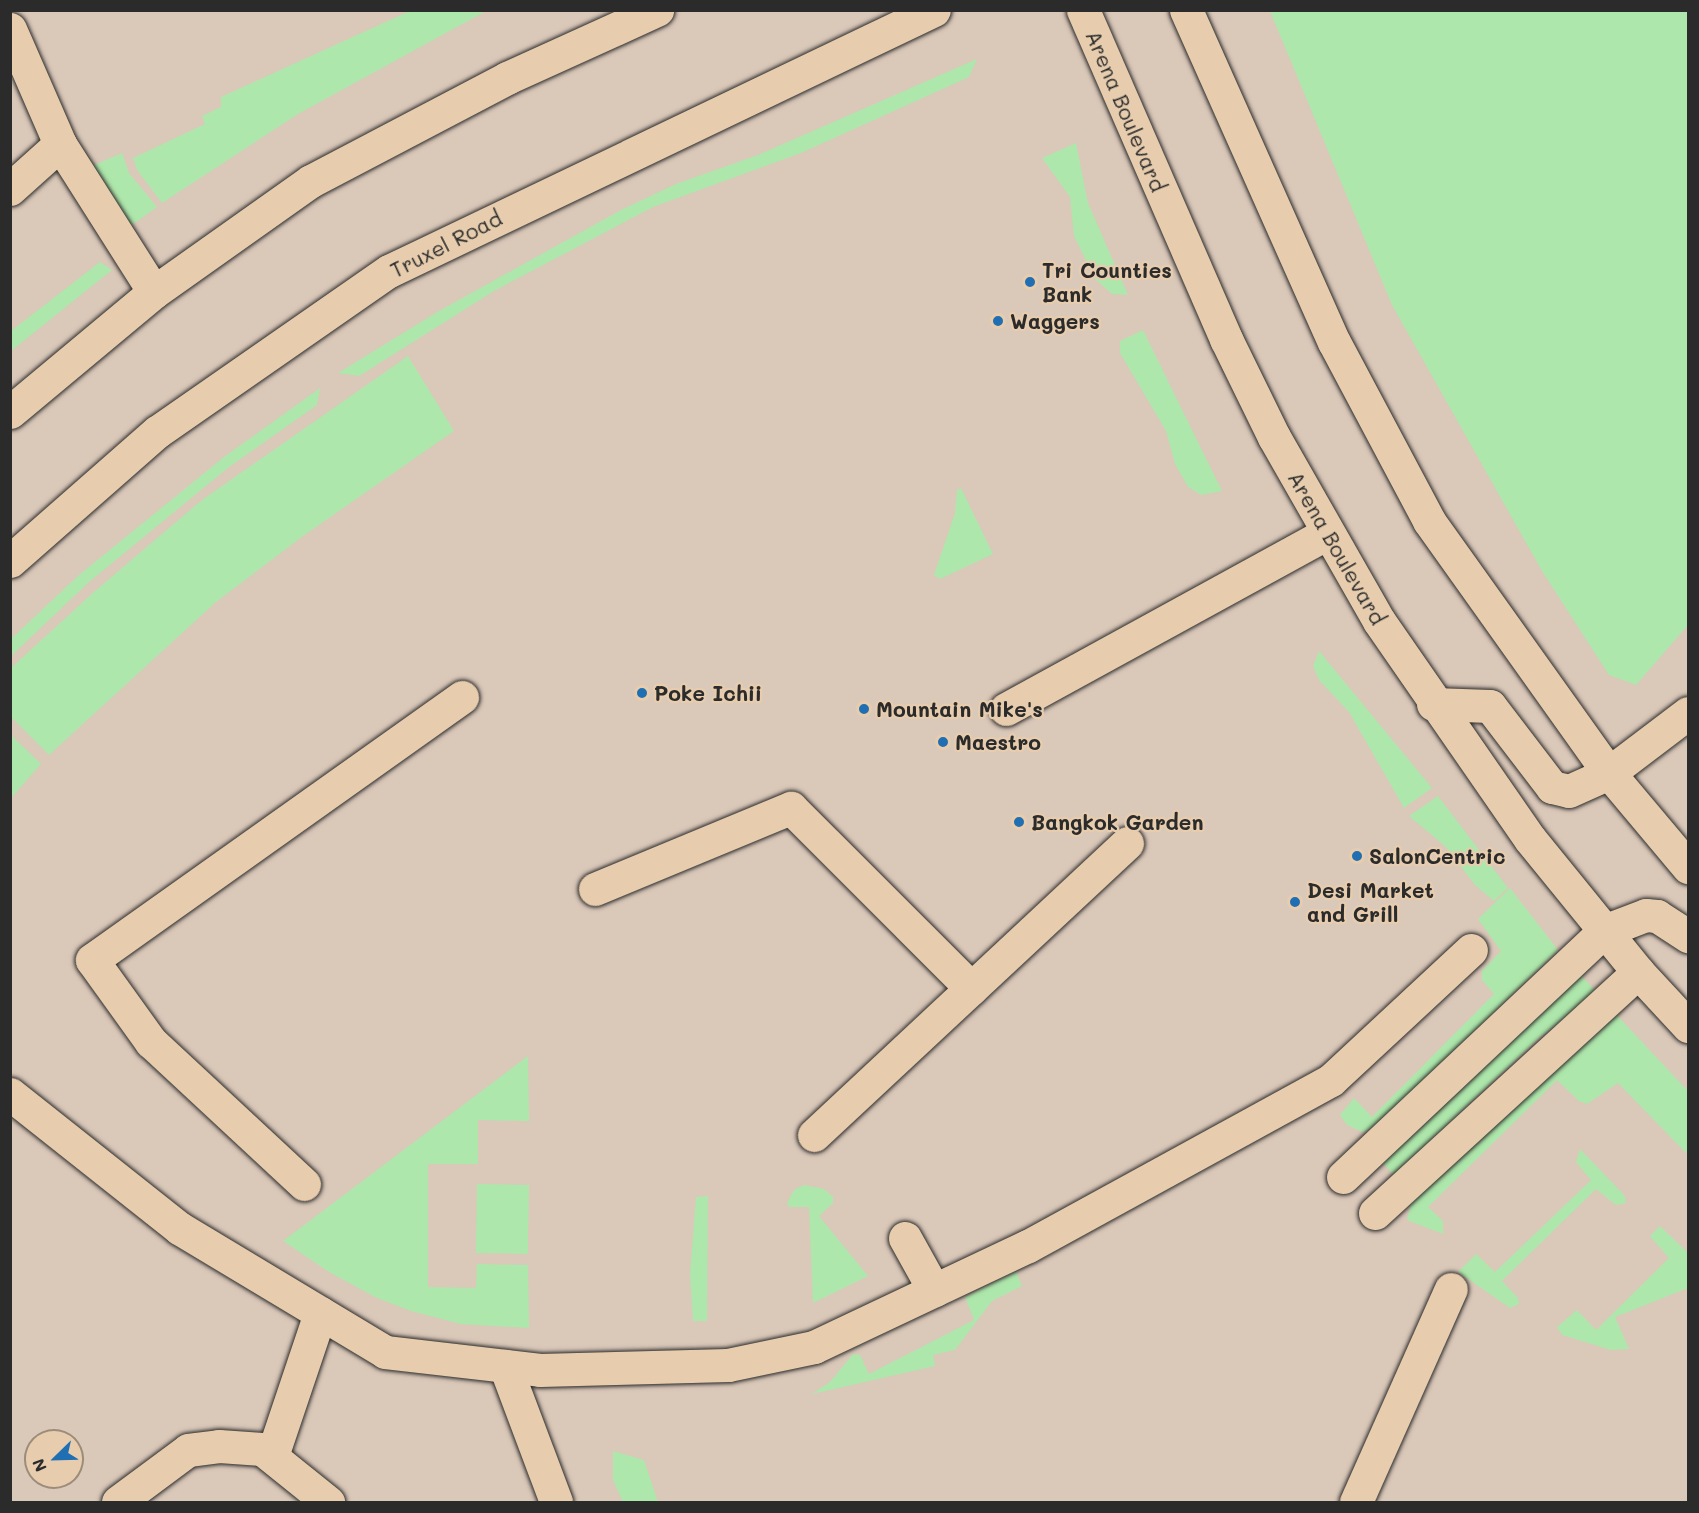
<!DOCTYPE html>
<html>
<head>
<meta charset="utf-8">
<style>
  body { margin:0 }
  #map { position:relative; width:1699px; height:1513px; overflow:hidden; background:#dac8b9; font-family:Mali,sans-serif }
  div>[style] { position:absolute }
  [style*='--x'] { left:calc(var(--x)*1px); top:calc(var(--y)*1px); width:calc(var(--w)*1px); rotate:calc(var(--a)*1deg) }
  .green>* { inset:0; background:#aee7ab; transform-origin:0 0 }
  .roads { filter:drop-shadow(0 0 2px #2b2b2b) drop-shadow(0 0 2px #2b2b2b) }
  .minor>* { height:33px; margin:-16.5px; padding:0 16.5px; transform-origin:16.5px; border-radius:16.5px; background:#e7cdae }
  .major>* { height:33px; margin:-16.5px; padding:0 16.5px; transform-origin:16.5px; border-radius:16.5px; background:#e7cdae }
  .dots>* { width:16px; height:16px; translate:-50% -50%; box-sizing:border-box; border:3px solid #e7cdae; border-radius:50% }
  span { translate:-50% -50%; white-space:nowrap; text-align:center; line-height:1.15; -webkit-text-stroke:4.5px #e7cdae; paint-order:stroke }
  .street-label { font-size:21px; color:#2b2b2b }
  .poi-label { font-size:21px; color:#2b2b2b; font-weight:700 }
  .left { translate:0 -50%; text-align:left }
  .frame { position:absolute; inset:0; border:12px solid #2b2b2b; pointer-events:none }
  .north { position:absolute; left:24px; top:1429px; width:60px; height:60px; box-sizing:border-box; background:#e7cdae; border:2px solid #9c8c7a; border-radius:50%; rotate:247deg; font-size:16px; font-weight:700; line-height:24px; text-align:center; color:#2b2b2b }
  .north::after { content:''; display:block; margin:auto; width:21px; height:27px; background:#1f6fb2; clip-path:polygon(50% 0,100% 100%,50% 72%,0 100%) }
</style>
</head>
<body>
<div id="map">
  <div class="green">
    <div style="clip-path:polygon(412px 10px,486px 11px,298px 114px,162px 203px,137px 170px,133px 158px,205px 124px,202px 116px,221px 107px,221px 97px)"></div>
    <div style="clip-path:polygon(1270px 11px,1688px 11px,1688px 625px,1636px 685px,1609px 675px,1542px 571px,1392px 305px)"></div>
    <div style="clip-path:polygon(977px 59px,969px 77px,801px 153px,653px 207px,494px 291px,359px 376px,338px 373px,439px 311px,621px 210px,676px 184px,758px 155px)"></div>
    <div style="clip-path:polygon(1076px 143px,1088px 203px,1128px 295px,1112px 294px,1095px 279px,1074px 236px,1070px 197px,1042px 158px)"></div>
    <div style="clip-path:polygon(122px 153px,129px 173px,157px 207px,129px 227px,92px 166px)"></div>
    <div style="clip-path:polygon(100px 262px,112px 270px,11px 351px,11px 331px)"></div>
    <div style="clip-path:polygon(1143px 330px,1222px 491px,1201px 495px,1188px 487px,1175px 464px,1166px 431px,1120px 353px,1120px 341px)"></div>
    <div style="clip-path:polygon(408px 356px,454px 431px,303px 536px,216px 602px,49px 755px,11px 717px,11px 668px,95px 591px,202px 500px)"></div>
    <div style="clip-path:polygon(320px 388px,317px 405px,229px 467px,89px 582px,11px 656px,11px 639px,79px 575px,224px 457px)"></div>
    <div style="clip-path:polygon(961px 488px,993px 554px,940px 579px,934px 575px,955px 513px,957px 490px)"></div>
    <div style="clip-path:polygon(1319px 651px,1432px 788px,1404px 808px,1349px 712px,1319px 680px,1313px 666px)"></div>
    <div style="clip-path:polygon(10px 734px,41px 764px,11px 798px,10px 798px)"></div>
    <div style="clip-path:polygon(1438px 796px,1508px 888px,1494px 901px,1475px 885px,1446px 847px,1409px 816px)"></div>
    <div style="clip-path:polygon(1510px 888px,1558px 950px,1378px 1126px,1362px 1132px,1347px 1125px,1340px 1115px,1354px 1098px,1372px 1117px,1494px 994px,1482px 980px,1482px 971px,1501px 951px,1478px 919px)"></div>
    <div style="clip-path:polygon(1581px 975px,1597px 993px,1540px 1037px,1394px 1175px,1383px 1163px)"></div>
    <div style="clip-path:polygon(1612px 1010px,1688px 1091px,1688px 1155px,1618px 1083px,1587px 1104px,1579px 1101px,1557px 1080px,1428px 1207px,1443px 1221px,1443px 1234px,1407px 1220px,1411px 1203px)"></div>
    <div style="clip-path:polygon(528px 1056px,529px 1121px,478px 1120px,478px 1164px,428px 1164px,428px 1287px,476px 1288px,477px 1264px,528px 1265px,529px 1328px,461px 1324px,411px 1311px,377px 1298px,329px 1272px,283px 1241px)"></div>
    <div style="clip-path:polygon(1580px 1149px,1625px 1196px,1626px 1203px,1616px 1205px,1596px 1189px,1502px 1281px,1518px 1298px,1519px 1304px,1510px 1308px,1458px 1272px,1476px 1254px,1495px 1272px,1591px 1180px,1576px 1162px)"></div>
    <div style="left:477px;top:1184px;width:52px;height:69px;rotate:1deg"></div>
    <div style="clip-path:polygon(804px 1185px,824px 1189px,833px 1197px,833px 1203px,819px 1216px,868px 1276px,813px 1303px,809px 1207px,789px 1207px,787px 1203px,794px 1190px)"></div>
    <div style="clip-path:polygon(708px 1196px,707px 1321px,693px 1321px,690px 1275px,696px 1197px)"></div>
    <div style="clip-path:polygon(1660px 1226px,1688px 1253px,1688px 1288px,1615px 1317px,1629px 1349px,1611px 1350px,1562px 1335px,1557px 1327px,1577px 1310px,1596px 1330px,1669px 1258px,1650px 1236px)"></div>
    <div style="clip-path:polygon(1016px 1271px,1022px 1286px,992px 1301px,955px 1350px,933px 1355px,935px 1366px,812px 1394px,830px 1382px,853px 1354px,860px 1355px,869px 1374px,974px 1320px,965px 1297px)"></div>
    <div style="clip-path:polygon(613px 1451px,644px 1460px,658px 1502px,623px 1502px,613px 1480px)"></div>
  </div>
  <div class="roads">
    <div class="minor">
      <div style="--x:10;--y:29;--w:125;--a:66.5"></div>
      <div style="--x:60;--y:144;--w:67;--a:138"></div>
      <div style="--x:60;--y:144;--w:175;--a:57.6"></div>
      <div style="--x:1006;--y:709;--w:366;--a:-28.7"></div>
      <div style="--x:1609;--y:773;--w:99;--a:-37.2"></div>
      <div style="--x:595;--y:889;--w:212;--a:-22.5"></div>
      <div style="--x:791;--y:808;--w:255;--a:45"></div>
      <div style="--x:10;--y:1094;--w:216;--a:38.4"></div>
      <div style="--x:179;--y:1228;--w:240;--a:31"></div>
      <div style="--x:385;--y:1352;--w:156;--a:6.6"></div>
      <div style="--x:540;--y:1370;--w:188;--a:-1.5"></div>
      <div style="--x:728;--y:1365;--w:88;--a:-11.8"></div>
      <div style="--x:814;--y:1347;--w:237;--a:-25.3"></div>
      <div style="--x:1028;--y:1246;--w:345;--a:-28.7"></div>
      <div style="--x:1331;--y:1080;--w:191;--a:-42.9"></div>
      <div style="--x:814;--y:1135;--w:428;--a:-43"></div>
      <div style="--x:1343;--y:1177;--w:359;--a:-43.3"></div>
      <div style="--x:304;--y:1184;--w:209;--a:-137.1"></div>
      <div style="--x:151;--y:1042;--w:101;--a:-125.7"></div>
      <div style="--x:92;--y:960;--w:454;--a:-35.4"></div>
      <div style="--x:1375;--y:1213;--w:357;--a:-42.5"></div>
      <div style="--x:905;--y:1238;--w:60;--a:60.9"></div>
      <div style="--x:505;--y:1366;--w:145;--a:69.4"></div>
      <div style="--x:272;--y:1456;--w:151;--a:-71.4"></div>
      <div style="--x:118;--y:1502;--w:87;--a:-36.6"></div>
      <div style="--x:188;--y:1450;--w:31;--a:-7"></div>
      <div style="--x:219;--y:1446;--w:43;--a:4"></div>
      <div style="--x:262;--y:1449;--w:85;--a:38.8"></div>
      <div style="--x:1356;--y:1502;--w:233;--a:-66"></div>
    </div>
    <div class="major">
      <div style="--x:1083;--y:10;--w:359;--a:66.5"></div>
      <div style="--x:1226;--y:339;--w:109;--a:63.9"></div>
      <div style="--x:1274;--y:437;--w:212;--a:60.3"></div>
      <div style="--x:1379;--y:621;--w:265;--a:55.3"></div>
      <div style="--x:1530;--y:839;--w:171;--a:50.9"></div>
      <div style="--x:1638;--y:972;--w:74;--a:47.2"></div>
      <div style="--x:1186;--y:10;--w:363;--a:66"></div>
      <div style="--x:1334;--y:342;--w:203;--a:62"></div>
      <div style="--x:1429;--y:521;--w:310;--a:54.5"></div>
      <div style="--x:1609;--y:773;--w:123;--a:50"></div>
      <div style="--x:10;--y:412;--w:187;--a:-39.8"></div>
      <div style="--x:154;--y:292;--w:192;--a:-35.3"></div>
      <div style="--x:311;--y:181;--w:221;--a:-27.7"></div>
      <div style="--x:507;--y:78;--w:165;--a:-24.4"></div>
      <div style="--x:10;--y:561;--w:196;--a:-41.3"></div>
      <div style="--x:157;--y:432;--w:282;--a:-34.8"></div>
      <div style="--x:389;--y:271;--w:604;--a:-25.59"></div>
      <div style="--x:1433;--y:704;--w:57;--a:2"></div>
      <div style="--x:1490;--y:706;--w:102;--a:52.6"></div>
      <div style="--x:1552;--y:787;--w:17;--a:13"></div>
      <div style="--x:1569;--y:791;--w:44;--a:-24.2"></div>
      <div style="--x:1604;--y:931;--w:45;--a:-20.9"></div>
      <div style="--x:1646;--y:915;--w:11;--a:5"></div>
      <div style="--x:1657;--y:916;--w:37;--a:33"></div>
    </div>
  </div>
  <div class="dots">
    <div style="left:1030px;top:282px;background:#1f6fb2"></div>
    <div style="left:998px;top:321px;background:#1f6fb2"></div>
    <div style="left:642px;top:693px;background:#1f6fb2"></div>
    <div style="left:864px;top:709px;background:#1f6fb2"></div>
    <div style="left:943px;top:742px;background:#1f6fb2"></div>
    <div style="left:1019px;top:822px;background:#1f6fb2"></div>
    <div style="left:1357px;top:856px;background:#1f6fb2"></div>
    <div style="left:1295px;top:902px;background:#1f6fb2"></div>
  </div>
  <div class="street-label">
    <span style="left:1126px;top:111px;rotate:67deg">Arena Boulevard</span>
    <span style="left:446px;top:244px;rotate:-27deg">Truxel Road</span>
    <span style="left:1337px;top:548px;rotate:60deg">Arena Boulevard</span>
  </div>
  <div class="poi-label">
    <span class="left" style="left:1042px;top:282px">Tri Counties<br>Bank</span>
    <span class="left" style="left:1010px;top:321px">Waggers</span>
    <span class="left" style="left:654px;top:693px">Poke Ichii</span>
    <span class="left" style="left:876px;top:709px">Mountain Mike's</span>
    <span class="left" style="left:955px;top:742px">Maestro</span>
    <span class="left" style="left:1031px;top:822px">Bangkok Garden</span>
    <span class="left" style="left:1369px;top:856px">SalonCentric</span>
    <span class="left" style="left:1307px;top:902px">Desi Market<br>and Grill</span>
  </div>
  <div class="frame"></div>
  <div class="north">N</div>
</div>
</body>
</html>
